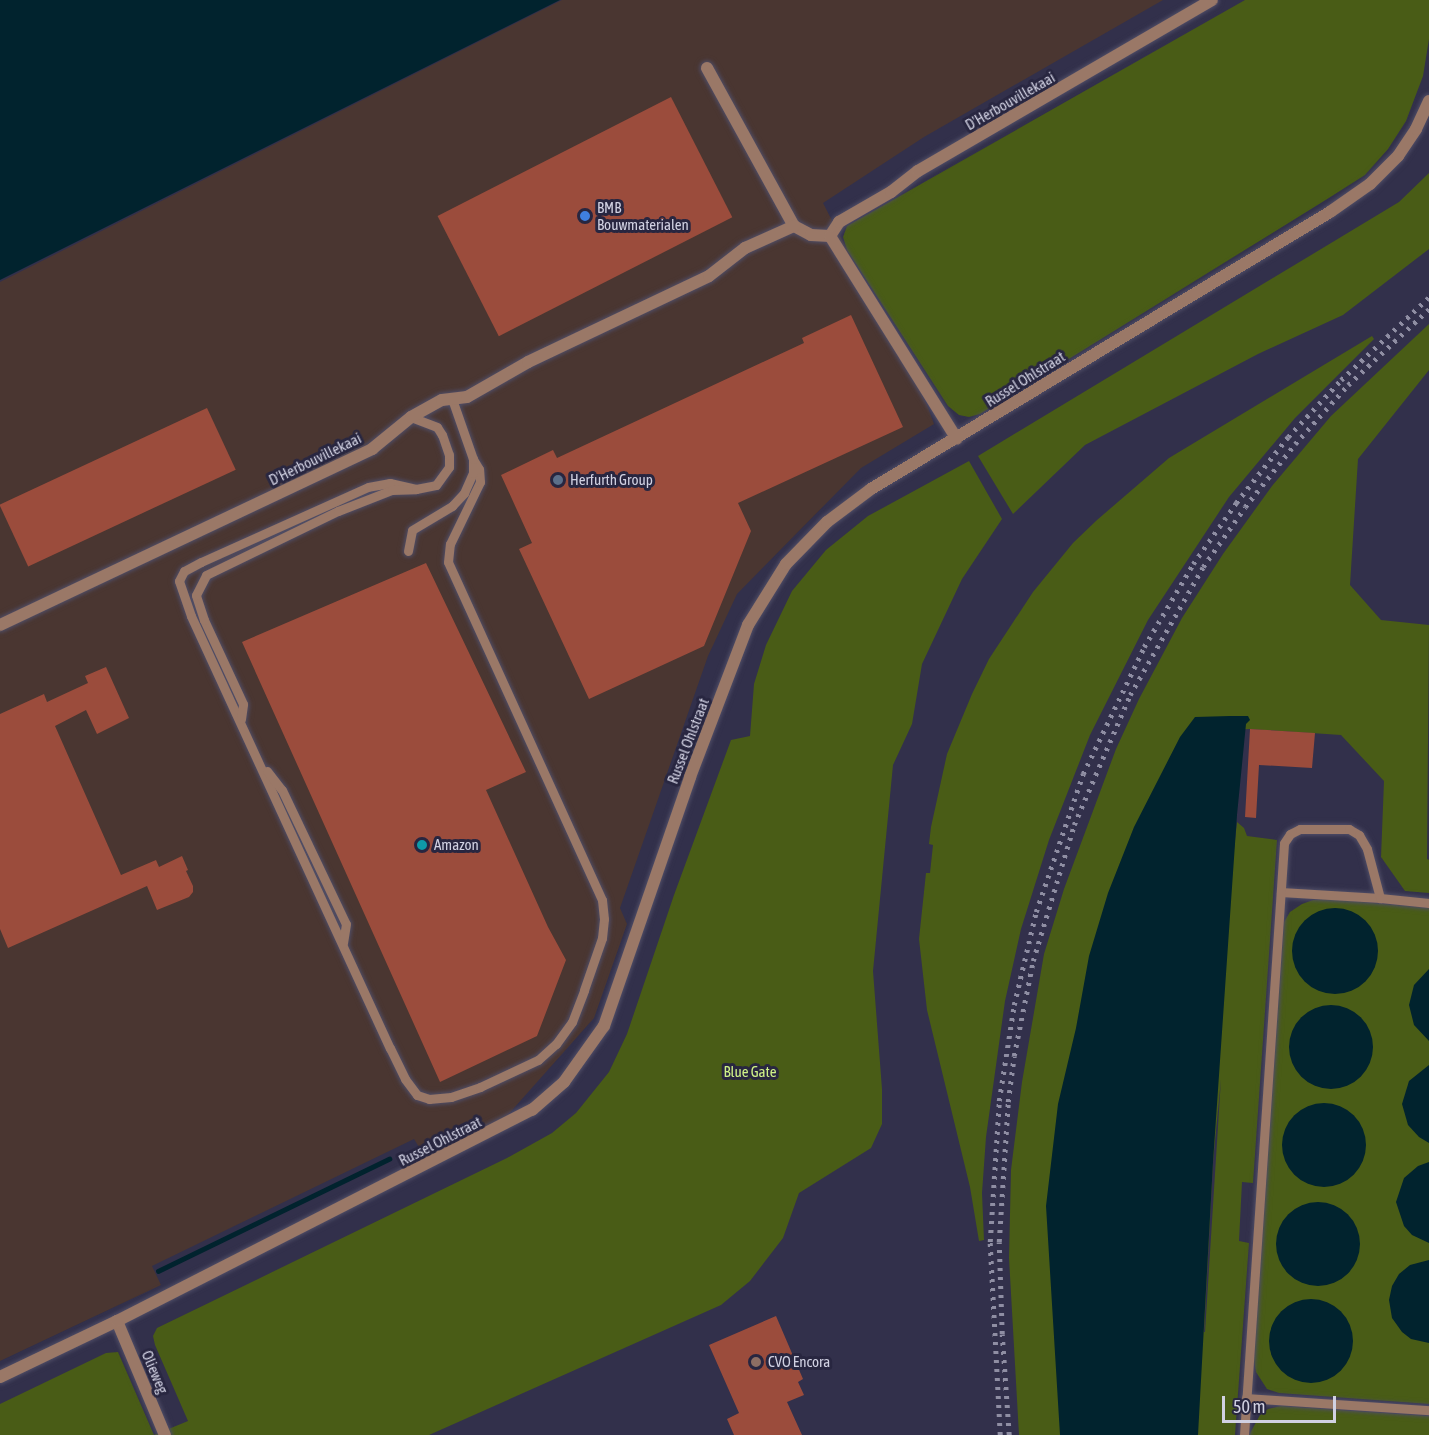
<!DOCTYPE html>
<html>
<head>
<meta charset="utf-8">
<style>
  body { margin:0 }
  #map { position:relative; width:1429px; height:1435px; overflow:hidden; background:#32304b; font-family:"Asap Condensed",sans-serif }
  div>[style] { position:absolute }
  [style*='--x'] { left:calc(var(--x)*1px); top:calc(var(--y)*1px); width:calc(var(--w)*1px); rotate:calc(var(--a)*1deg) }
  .industrial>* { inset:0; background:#4a3631 }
  .green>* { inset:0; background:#495c16 }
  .water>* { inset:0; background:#01232e }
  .round { border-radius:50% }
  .stream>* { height:4.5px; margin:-2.25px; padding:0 2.25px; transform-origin:2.25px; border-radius:2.25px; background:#01232e }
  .building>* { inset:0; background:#9b4c3c; transform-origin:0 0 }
  .roads { filter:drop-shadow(0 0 2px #4f4d66) drop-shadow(0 0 2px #4f4d66) }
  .lane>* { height:9px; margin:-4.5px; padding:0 4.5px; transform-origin:4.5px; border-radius:4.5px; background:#9a7867 }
  .street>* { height:12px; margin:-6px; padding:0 6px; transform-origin:6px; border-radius:6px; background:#9a7867 }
  .rail>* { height:4.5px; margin-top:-2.25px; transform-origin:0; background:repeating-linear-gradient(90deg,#8f8ea3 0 3px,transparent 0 9px) }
  .dots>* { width:16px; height:16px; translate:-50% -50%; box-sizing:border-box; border:3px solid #282640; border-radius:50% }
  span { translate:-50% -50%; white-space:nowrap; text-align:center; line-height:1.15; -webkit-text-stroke:6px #282640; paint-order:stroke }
  .street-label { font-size:15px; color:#d1d1e2 }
  .poi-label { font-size:15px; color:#d1d1e2 }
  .left { translate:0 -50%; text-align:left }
  .park-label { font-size:15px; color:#cff287 }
  .scale { position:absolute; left:1222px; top:1396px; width:114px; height:27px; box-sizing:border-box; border:3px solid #d1d1e2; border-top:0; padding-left:8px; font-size:18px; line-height:21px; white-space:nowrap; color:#d1d1e2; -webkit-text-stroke:4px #282640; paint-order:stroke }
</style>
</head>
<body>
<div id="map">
  <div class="industrial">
    <div style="clip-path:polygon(562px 0,1163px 0,924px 137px,823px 203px,927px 405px,934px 424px,861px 468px,737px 594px,708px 656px,620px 908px,627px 924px,594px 1018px,506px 1117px,430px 1154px,422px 1152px,414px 1139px,152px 1266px,161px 1285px,0 1361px,0 282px)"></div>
  </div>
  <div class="green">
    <div style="clip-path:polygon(1245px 0,1429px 0,1429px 39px,1423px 76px,1406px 121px,1388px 149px,1365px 175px,1332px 196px,980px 414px,969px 417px,959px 415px,948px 406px,847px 250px,843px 237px,847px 226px)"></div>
    <div style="clip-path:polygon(1429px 173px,1429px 249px,1343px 315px,1258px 354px,1085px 445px,1013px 514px,978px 456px,1399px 202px)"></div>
    <div style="clip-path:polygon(1429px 324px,1429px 370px,1358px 459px,1350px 585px,1381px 620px,1429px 625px,1427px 859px,1429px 860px,1429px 893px,1405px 891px,1381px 857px,1384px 781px,1341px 735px,1250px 729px,1201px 731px,1079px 1435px,1019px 1435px,1009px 1258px,1011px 1170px,1022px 1082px,1044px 954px,1064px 889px,1116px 749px,1139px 699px,1182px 618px,1223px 554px,1272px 486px,1331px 416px)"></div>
    <div style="clip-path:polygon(1372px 336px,1374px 339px,1295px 418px,1229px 497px,1148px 620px,1090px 735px,1049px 840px,1021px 929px,1005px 1001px,986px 1137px,982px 1193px,984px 1240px,979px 1241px,970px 1187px,927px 1010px,919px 939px,926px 873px,930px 873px,933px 845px,929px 844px,931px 827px,947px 754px,972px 694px,989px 659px,1033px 592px,1073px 543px,1097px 520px,1169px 458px)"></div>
    <div style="clip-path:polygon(969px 461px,1002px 519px,962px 579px,922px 664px,912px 724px,893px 765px,873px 971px,882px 1089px,882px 1124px,871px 1148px,799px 1193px,783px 1238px,750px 1281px,721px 1305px,429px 1435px,0 1435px,0 1404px,106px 1353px,118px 1352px,154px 1435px,188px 1421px,155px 1345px,153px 1336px,157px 1328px,507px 1158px,552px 1133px,576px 1113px,609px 1072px,627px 1034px,674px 895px,731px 740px,750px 736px,754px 684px,766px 645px,792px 591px,826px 550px,868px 516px)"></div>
    <div style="clip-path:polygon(evenodd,1237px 822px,1244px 828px,1247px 836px,1277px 840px,1253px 1183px,1242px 1182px,1239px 1241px,1249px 1243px,1235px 1435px,1170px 1435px,1237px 822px,1221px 1079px,1205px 1332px,1204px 1332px,1213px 1162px,1221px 1079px)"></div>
    <div style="clip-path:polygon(1328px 899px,1429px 908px,1429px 1404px,1279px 1393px,1267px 1389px,1256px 1372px,1254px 1361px,1284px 922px,1290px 912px,1302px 904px,1313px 900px)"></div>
    <div style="clip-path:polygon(1281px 1406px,1429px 1416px,1429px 1435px,1249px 1435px,1260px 1415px,1268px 1409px)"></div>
  </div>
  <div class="water">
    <div style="clip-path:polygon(0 0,560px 0,0 280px)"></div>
    <div style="clip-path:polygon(1230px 716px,1248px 716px,1250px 720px,1246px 724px,1237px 815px,1213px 1162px,1198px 1435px,1060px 1435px,1046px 1206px,1058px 1104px,1076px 1028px,1089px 956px,1108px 893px,1134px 827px,1180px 737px,1195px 717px)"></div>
    <div class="round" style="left:1292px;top:908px;width:86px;height:86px"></div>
    <div style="clip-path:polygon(1429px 969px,1429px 1041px,1414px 1025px,1409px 1005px,1414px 985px)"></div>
    <div class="round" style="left:1289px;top:1005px;width:84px;height:84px"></div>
    <div style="clip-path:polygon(1429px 1065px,1429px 1143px,1419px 1137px,1408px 1125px,1402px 1104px,1409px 1081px)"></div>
    <div class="round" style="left:1282px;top:1103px;width:84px;height:84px"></div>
    <div style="clip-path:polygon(1429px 1162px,1429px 1243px,1412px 1235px,1404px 1226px,1396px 1202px,1404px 1178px,1418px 1166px)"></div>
    <div class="round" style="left:1276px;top:1202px;width:84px;height:84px"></div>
    <div style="clip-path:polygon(1429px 1260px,1429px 1343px,1411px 1339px,1402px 1332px,1392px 1318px,1389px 1300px,1392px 1286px,1399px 1274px,1410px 1265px)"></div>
    <div class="round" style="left:1269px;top:1299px;width:84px;height:84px"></div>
  </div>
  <div class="stream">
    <div style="--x:158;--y:1271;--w:257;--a:-25.9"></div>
  </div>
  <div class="building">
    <div style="left:671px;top:97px;width:135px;height:262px;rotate:63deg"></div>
    <div style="clip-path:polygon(851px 315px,903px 427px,738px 503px,751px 531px,704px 646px,589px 699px,519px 549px,532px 543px,501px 475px,553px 450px,557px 458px,804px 343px,802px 338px)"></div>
    <div style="left:207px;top:408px;width:68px;height:229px;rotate:65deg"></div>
    <div style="clip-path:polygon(426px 563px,526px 772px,486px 790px,548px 927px,566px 960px,537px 1036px,440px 1082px,242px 642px)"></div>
    <div style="clip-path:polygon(106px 667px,129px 718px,97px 734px,86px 710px,55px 726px,121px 875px,156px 860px,159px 867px,182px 856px,188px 870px,186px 871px,193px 886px,193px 892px,189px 897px,157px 910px,147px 886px,8px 948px,0 929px,0 714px,44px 694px,47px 702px,88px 683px,85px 676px)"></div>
    <div style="clip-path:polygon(1250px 729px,1315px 733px,1312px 768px,1259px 765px,1256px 818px,1245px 817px)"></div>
    <div style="clip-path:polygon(776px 1316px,803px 1379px,798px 1382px,804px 1395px,787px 1402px,802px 1435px,734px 1435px,727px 1419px,739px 1413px,709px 1345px)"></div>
  </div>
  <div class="roads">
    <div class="lane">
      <div style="--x:416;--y:489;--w:27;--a:-167"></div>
      <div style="--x:390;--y:483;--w:22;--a:170"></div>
      <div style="--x:368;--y:487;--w:183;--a:155.8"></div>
      <div style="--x:201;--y:562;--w:19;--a:152"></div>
      <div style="--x:184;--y:571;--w:11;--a:117"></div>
      <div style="--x:179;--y:581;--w:37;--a:71"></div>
      <div style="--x:191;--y:616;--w:476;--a:65.3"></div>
      <div style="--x:390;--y:1048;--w:34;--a:64"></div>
      <div style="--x:405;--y:1079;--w:20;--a:53"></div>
      <div style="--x:417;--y:1095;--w:13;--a:18"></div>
      <div style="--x:429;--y:1099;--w:22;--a:-5"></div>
      <div style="--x:451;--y:1097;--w:31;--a:-19"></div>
      <div style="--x:480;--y:1087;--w:64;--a:-25"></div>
      <div style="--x:538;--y:1060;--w:24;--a:-42"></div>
      <div style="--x:556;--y:1044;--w:27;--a:-54"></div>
      <div style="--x:572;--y:1022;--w:34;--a:-69"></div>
      <div style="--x:584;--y:990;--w:55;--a:-70.9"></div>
      <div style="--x:602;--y:938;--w:19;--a:-84"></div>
      <div style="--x:604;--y:919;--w:19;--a:-96"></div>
      <div style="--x:602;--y:900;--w:371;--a:-114.5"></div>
      <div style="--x:448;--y:562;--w:18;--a:-84"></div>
      <div style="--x:450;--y:544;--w:69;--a:-64.2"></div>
      <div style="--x:480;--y:482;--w:13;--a:-94"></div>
      <div style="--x:479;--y:469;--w:12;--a:-121"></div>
      <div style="--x:408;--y:551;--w:21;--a:-79"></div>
      <div style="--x:412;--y:530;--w:47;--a:-31"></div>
      <div style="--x:452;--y:506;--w:18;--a:-47"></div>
      <div style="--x:464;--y:493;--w:22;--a:-66"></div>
      <div style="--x:473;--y:473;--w:14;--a:-90"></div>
      <div style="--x:473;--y:459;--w:64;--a:-109.3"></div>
      <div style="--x:241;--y:719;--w:15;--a:-82"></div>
      <div style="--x:243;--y:704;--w:93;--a:-114.9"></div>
      <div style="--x:204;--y:620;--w:26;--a:-108"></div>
      <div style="--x:196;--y:595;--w:22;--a:-63"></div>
      <div style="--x:206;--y:575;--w:147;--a:-25.9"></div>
      <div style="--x:338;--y:511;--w:58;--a:-21.3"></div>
      <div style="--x:392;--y:490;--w:24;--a:-2"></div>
      <div style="--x:416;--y:489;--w:20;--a:-11"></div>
      <div style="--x:436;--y:485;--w:22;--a:-54"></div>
      <div style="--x:449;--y:467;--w:12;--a:-90"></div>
      <div style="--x:449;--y:455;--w:21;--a:-109"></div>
      <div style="--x:442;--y:435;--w:9;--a:-122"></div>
      <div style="--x:437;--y:427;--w:28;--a:-159"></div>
      <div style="--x:267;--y:771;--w:24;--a:52"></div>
      <div style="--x:282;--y:790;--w:148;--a:64.5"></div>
      <div style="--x:346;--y:924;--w:19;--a:99"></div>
      <div style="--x:1281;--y:892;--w:99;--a:3.5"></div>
      <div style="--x:1246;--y:1398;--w:183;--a:3.8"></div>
      <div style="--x:1244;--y:1435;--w:593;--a:-86.13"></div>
      <div style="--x:1284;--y:843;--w:11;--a:-56"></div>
      <div style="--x:1290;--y:834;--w:11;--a:-27"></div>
      <div style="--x:1300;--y:829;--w:49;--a:0"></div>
      <div style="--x:1349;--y:829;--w:12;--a:31"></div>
      <div style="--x:1359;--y:835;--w:16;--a:60"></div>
      <div style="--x:1367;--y:849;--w:51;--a:75.1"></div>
      <div style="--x:1380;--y:898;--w:49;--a:5.8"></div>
    </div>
    <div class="street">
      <div style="--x:707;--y:68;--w:180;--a:61.2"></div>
      <div style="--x:794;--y:226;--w:19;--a:28"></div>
      <div style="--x:811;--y:235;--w:19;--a:3"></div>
      <div style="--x:830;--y:236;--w:17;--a:-57"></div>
      <div style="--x:839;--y:222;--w:60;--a:-30"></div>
      <div style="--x:891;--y:192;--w:34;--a:-38"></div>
      <div style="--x:918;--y:171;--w:340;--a:-30.2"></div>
      <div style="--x:830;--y:236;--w:239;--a:58"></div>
      <div style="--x:0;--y:625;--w:412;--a:-25.3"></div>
      <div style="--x:372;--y:449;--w:50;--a:-39.4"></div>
      <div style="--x:411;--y:417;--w:35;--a:-29"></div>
      <div style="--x:442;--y:400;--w:25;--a:-7"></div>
      <div style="--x:467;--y:397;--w:70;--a:-29.8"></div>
      <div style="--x:528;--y:362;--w:200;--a:-25.4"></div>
      <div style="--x:709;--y:276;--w:46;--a:-37.9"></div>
      <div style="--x:745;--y:248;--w:54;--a:-24.2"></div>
      <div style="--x:117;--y:1321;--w:124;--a:67.2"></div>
      <div style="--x:0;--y:1377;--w:130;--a:-25.6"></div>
      <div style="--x:117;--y:1321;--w:466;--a:-27"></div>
      <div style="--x:532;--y:1110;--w:43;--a:-41.2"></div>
      <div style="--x:564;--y:1082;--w:69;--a:-54.5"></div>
      <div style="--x:604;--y:1026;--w:263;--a:-70.9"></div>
      <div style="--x:690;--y:777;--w:163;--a:-69.1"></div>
      <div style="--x:748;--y:625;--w:72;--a:-58.1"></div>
      <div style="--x:786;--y:564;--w:59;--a:-45.7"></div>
      <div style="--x:827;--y:522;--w:55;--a:-36.9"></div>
      <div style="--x:871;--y:489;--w:536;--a:-31.11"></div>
      <div style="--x:1330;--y:212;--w:49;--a:-35"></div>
      <div style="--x:1370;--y:184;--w:40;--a:-45"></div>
      <div style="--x:1398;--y:156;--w:32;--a:-56"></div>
      <div style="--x:1416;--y:129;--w:31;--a:-65"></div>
    </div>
  </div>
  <div class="rail">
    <div style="--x:1000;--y:1435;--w:193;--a:-93"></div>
    <div style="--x:990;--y:1242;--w:141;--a:-86.3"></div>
    <div style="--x:999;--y:1101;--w:97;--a:-81.1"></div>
    <div style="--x:1014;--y:1005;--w:96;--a:-76.7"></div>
    <div style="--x:1036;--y:912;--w:146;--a:-71.2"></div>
    <div style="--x:1083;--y:774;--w:141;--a:-64.3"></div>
    <div style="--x:1144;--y:647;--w:96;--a:-59.4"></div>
    <div style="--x:1193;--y:564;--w:75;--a:-54.8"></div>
    <div style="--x:1236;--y:503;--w:84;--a:-51.8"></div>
    <div style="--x:1288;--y:437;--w:78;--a:-47.1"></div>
    <div style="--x:1341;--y:380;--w:121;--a:-43.3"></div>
    <div style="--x:1009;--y:1435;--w:101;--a:-94"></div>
    <div style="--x:1002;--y:1334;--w:92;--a:-91.9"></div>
    <div style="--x:999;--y:1242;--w:140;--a:-86.3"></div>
    <div style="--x:1008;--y:1102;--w:46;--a:-82.6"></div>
    <div style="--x:1014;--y:1056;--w:97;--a:-78.7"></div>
    <div style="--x:1033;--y:961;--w:142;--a:-73.2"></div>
    <div style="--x:1074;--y:825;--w:142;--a:-66.7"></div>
    <div style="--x:1130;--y:695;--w:147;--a:-60.3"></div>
    <div style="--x:1203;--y:567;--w:73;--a:-55"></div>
    <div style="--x:1245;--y:507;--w:80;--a:-51.6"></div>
    <div style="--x:1295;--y:444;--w:79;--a:-48.1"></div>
    <div style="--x:1348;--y:385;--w:111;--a:-43.2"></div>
  </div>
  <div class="dots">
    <div style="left:585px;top:216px;background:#3f7fe0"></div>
    <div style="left:558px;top:480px;background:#5c6f8a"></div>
    <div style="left:422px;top:845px;background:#0f9aa8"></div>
    <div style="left:756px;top:1362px;background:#8d6e63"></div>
  </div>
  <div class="street-label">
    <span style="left:1010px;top:101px;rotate:-30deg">D'Herbouvillekaai</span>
    <span style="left:1025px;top:379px;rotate:-32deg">Russel Ohlstraat</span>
    <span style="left:315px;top:459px;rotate:-26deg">D'Herbouvillekaai</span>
    <span style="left:688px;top:741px;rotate:-69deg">Russel Ohlstraat</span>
    <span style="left:440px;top:1141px;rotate:-27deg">Russel Ohlstraat</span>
    <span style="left:155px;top:1372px;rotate:67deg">Olieweg</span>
  </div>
  <div class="poi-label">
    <span class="left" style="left:597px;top:216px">BMB<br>Bouwmaterialen</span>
    <span class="left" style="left:570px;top:480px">Herfurth Group</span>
    <span class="left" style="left:434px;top:845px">Amazon</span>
    <span class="left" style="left:768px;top:1362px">CVO Encora</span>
  </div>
  <div class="park-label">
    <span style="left:750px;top:1072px">Blue Gate</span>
  </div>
  <div class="scale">50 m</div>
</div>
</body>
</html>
